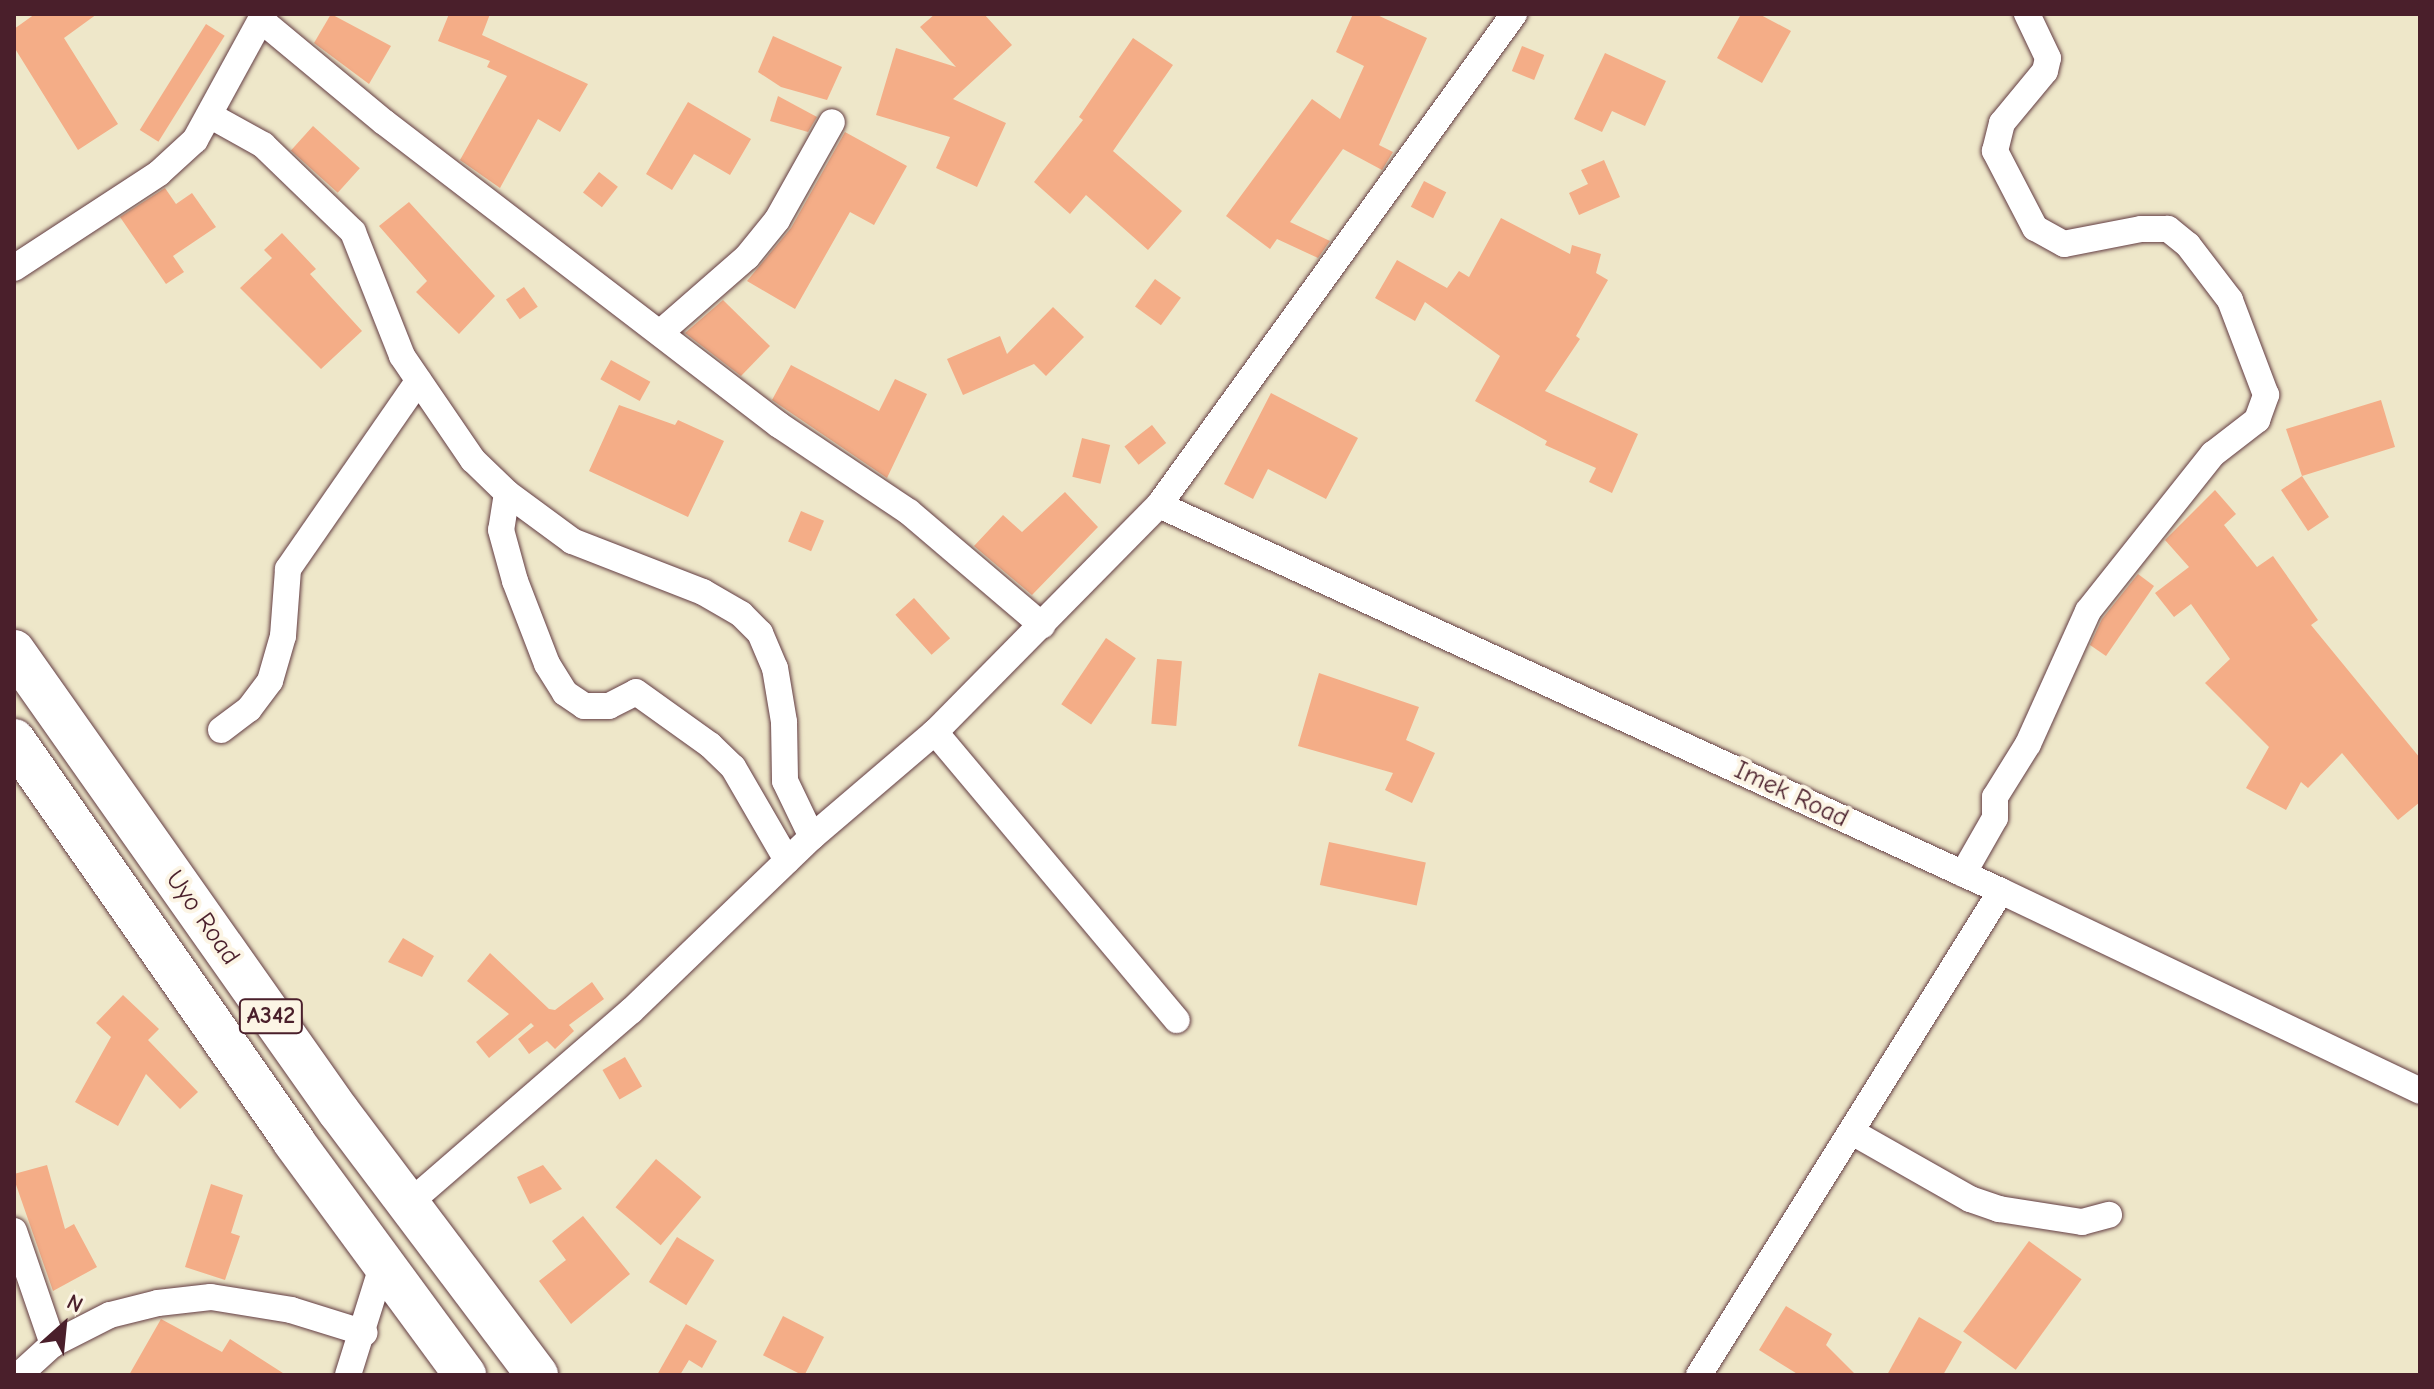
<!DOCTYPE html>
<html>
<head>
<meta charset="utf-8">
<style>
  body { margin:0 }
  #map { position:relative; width:2434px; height:1389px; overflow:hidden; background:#eee7c9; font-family:"Comic Neue",sans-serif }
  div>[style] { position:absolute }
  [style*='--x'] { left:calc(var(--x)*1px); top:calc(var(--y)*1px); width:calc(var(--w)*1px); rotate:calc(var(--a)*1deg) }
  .building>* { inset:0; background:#f4ad87; transform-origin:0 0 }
  .roads { filter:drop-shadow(0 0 2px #633d43) drop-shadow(0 0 2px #633d43) }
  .minor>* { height:26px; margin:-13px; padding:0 13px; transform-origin:13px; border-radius:13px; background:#fff }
  .trunk>* { height:42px; margin:-21px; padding:0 21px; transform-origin:21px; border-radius:21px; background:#fff }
  span { translate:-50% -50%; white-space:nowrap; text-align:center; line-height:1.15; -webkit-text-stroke:8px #fcf5e5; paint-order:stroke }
  .shield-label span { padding:2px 6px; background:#fcf5e5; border:2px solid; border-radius:6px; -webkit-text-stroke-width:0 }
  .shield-label { font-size:24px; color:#4a1f2b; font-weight:700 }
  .street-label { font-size:26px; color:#4a1f2b }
  .frame { position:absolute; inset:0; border:16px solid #4a1f2b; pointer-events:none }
  .north { position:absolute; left:24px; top:1285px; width:80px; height:80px; -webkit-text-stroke:6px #fcf5e5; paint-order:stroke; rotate:27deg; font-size:22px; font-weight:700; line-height:32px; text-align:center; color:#4a1f2b }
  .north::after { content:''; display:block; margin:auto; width:28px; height:36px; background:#4a1f2b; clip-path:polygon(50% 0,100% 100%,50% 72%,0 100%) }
</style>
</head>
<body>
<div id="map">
  <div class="building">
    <div style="clip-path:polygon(35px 14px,97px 14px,64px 38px,118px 124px,78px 150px,14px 47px,14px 29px)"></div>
    <div style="clip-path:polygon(331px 14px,391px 46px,369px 84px,314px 43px)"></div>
    <div style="clip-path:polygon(449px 14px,490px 14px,482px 35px,588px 84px,560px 132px,538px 119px,500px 188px,460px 160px,507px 76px,487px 67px,490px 61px,438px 41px)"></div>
    <div style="clip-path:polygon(935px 14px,984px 14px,1012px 45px,953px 99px,1006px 123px,977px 187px,936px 168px,950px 137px,876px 115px,896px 48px,956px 67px,920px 27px)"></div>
    <div style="clip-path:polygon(1353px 14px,1375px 14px,1427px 38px,1379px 145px,1393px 152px,1382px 170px,1343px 149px,1290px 222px,1330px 241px,1318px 258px,1277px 239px,1270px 249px,1226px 216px,1312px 99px,1340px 119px,1364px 66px,1336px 52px)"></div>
    <div style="clip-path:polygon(1741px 14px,1759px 14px,1791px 31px,1762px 83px,1717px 58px)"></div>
    <div style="left:206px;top:24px;width:22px;height:125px;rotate:32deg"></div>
    <div style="clip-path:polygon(773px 36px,842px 67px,827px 100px,781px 87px,758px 72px)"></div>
    <div style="clip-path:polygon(1133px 38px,1173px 65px,1113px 151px,1182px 211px,1148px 250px,1086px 195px,1070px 214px,1034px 182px,1083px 120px,1079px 117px)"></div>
    <div style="left:1522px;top:46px;width:24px;height:27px;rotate:22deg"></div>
    <div style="clip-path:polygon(1605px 53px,1666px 81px,1645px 126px,1612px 111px,1602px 132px,1574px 119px)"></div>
    <div style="clip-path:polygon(778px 96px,817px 117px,808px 132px,770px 121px)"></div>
    <div style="clip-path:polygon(688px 102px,751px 139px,730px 175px,694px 154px,672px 190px,646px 174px)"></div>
    <div style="left:313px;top:126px;width:63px;height:33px;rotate:42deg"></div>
    <div style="clip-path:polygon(845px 132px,907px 166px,874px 225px,850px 212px,795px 309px,747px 281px,791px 228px)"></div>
    <div style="clip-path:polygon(1604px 160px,1620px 197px,1579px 215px,1569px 193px,1588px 184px,1581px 170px)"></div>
    <div style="left:599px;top:172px;width:24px;height:26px;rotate:38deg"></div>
    <div style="left:1424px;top:181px;width:25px;height:29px;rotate:27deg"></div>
    <div style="clip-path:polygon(165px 188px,176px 204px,192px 193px,216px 227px,173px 256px,184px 272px,166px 284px,120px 217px)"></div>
    <div style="clip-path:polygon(409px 202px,495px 296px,459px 334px,416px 292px,427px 281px,379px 226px)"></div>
    <div style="clip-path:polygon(1501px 218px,1570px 254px,1572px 245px,1601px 254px,1596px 273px,1608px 280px,1576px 336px,1580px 339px,1545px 391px,1638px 434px,1612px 493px,1589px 482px,1596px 468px,1545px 445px,1547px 441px,1475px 401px,1500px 356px,1425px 302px,1415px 321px,1375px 298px,1397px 260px,1447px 288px,1459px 271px,1469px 277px)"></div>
    <div style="clip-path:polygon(282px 233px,316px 269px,310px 274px,362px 331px,321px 369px,240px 288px,272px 258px,264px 250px)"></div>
    <div style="left:1155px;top:279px;width:32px;height:34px;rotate:36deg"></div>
    <div style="left:524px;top:287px;width:24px;height:22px;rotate:55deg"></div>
    <div style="clip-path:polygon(723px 300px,770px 346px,741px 376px,685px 333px)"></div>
    <div style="clip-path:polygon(1053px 307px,1084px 337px,1046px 376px,1034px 364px,963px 395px,947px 359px,1000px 336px,1007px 354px)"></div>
    <div style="left:611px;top:360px;width:45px;height:22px;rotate:29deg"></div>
    <div style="clip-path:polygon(791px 365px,879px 411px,895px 379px,927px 394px,887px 478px,772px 400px)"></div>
    <div style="clip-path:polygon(1271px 393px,1358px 438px,1326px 499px,1268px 469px,1253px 499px,1224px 484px)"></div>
    <div style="clip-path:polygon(2381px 400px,2395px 447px,2302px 476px,2329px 517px,2308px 531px,2281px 490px,2302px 476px,2286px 429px)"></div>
    <div style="clip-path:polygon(619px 405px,675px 425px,678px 420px,724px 441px,688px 517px,589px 471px)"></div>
    <div style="left:1152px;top:425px;width:23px;height:35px;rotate:52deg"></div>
    <div style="left:1082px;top:438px;width:29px;height:40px;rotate:14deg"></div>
    <div style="clip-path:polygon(2215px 490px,2236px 514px,2224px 525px,2257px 567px,2273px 556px,2318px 620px,2311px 625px,2420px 758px,2420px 802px,2398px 820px,2342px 753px,2308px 788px,2301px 782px,2286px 810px,2246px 788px,2269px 747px,2205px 683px,2230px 659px,2191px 604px,2174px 617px,2155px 593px,2189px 567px,2165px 540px)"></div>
    <div style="clip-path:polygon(1065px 492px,1098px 527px,1032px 595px,974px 546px,1003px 515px,1022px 532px)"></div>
    <div style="left:801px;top:511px;width:25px;height:33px;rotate:23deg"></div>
    <div style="clip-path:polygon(2138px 574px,2154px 586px,2106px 656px,2090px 645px,2102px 619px)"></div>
    <div style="left:914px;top:598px;width:54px;height:25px;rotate:48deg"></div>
    <div style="left:1106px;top:638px;width:36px;height:80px;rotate:34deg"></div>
    <div style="left:1157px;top:659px;width:25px;height:65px;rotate:5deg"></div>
    <div style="clip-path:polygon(1319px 673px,1419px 707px,1406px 740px,1435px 753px,1412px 803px,1385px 790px,1393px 773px,1298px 746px)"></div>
    <div style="left:1329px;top:842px;width:99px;height:44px;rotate:12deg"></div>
    <div style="clip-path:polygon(403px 938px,434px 956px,422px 977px,388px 962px)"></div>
    <div style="clip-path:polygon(490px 953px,549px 1009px,555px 1010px,592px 982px,604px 999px,569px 1025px,574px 1031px,555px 1049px,547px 1041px,529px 1054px,518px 1039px,534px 1026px,531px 1023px,489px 1058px,476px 1042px,509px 1014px,467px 981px)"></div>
    <div style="clip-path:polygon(123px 995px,159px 1029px,148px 1040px,198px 1092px,180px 1109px,146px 1074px,118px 1126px,75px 1102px,111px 1037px,96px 1023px)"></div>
    <div style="left:625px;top:1057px;width:34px;height:26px;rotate:60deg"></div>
    <div style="left:656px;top:1159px;width:59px;height:63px;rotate:40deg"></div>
    <div style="clip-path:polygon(47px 1165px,65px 1229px,74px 1224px,97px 1267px,53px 1291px,14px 1179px,14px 1174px)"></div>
    <div style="clip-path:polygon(543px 1165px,562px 1189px,530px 1204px,517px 1177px)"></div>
    <div style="clip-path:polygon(211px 1184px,243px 1195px,231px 1233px,240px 1236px,225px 1280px,185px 1267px)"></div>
    <div style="clip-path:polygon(583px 1216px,630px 1274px,571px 1324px,539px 1281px,566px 1260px,552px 1241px)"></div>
    <div style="left:677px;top:1237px;width:44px;height:53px;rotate:32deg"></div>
    <div style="left:2029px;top:1241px;width:65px;height:112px;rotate:36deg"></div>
    <div style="clip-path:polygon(1786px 1306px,1832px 1334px,1826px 1345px,1856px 1375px,1799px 1375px,1759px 1350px)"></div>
    <div style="left:783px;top:1316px;width:46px;height:44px;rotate:27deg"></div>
    <div style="clip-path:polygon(1919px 1317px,1962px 1342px,1943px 1375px,1887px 1375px)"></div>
    <div style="clip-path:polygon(161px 1319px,222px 1352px,230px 1339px,286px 1375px,129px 1375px)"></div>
    <div style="clip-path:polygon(686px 1324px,717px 1341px,702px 1368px,689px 1360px,680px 1375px,657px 1375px)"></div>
  </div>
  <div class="roads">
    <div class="minor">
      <div style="--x:261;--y:20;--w:160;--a:39.7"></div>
      <div style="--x:384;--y:122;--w:498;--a:37.5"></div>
      <div style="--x:779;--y:425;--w:156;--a:33.8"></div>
      <div style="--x:909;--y:512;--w:175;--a:40.4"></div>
      <div style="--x:211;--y:116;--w:60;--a:29.1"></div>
      <div style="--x:263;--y:145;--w:125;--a:44"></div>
      <div style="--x:353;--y:232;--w:133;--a:68.4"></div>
      <div style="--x:402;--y:356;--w:126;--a:55.7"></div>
      <div style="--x:473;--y:460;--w:47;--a:44.1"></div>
      <div style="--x:507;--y:493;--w:81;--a:36.4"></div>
      <div style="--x:572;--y:541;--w:141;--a:21.3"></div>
      <div style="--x:703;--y:592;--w:44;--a:30.1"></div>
      <div style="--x:741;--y:614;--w:27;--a:45"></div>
      <div style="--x:760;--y:633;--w:38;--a:67"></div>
      <div style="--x:775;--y:668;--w:55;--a:80.5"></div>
      <div style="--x:784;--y:722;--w:59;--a:89"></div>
      <div style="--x:785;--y:781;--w:62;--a:64.3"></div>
      <div style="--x:14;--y:268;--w:173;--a:-33.2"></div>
      <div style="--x:159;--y:173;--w:49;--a:-42.5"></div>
      <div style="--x:195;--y:140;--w:144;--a:-61.3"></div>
      <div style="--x:661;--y:332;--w:114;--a:-41.1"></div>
      <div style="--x:747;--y:257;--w:48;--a:-51"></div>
      <div style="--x:777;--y:220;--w:112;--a:-60.7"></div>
      <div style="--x:507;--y:493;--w:37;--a:99"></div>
      <div style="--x:501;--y:530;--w:53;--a:74.6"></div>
      <div style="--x:515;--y:581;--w:89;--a:68.9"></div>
      <div style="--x:547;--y:664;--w:34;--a:58"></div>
      <div style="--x:565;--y:693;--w:23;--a:34"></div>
      <div style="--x:584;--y:706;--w:25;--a:0"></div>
      <div style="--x:609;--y:706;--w:30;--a:-27"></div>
      <div style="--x:636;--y:692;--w:91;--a:35.6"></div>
      <div style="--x:710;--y:745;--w:32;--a:44"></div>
      <div style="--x:733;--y:767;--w:108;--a:59.9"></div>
      <div style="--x:1159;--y:505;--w:926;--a:24.63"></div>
      <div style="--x:2001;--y:891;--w:464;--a:25.5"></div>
      <div style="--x:221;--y:730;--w:35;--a:-37"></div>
      <div style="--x:249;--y:709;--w:35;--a:-53"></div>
      <div style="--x:270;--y:681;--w:47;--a:-73.9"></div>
      <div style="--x:283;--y:636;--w:67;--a:-85.7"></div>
      <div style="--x:288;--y:569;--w:229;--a:-55.3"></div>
      <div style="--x:935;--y:732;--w:376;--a:50"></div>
      <div style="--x:1963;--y:874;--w:64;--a:-60.3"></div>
      <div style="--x:1995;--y:818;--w:21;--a:-90"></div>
      <div style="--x:1995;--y:797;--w:62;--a:-58.1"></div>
      <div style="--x:2028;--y:744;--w:146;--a:-65.7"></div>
      <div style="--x:2088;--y:611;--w:201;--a:-51.5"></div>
      <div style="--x:2213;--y:454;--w:56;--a:-37.7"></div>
      <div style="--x:2257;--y:420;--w:27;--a:-70"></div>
      <div style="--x:2266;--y:395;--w:102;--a:-110.8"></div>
      <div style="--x:2230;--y:300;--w:69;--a:-127.4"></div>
      <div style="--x:2188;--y:245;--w:26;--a:-141"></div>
      <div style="--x:2168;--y:229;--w:27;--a:180"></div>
      <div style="--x:2141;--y:229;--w:78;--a:169"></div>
      <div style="--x:2064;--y:244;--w:33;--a:-151"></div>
      <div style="--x:2035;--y:228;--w:87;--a:-117.5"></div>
      <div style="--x:1995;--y:151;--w:29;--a:-76"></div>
      <div style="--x:2002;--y:123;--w:67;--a:-50.4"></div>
      <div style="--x:2045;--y:71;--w:13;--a:-77"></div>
      <div style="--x:2048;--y:58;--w:49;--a:-115.5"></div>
      <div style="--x:1852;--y:1132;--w:136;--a:29.6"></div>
      <div style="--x:1970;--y:1199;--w:31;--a:19"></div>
      <div style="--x:1999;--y:1209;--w:84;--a:8.9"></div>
      <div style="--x:2082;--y:1222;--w:28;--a:-15"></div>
      <div style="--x:407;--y:1205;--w:296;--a:-40.9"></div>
      <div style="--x:631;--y:1011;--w:251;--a:-43.9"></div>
      <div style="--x:812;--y:837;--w:162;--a:-40.5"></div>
      <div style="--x:935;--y:732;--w:319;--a:-45.4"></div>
      <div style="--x:1159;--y:505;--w:606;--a:-54.13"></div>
      <div style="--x:14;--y:1231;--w:120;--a:71"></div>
      <div style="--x:19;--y:1375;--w:46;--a:-42.4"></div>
      <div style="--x:53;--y:1344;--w:64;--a:-27"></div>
      <div style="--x:110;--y:1315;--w:49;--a:-14"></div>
      <div style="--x:158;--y:1303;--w:53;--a:-6.5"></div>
      <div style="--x:211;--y:1297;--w:81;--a:9.2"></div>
      <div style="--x:291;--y:1310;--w:77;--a:17.3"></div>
      <div style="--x:348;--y:1375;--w:117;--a:-72.6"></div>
      <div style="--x:1699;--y:1375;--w:570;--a:-58.04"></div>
    </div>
    <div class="trunk">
      <div style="--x:14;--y:651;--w:564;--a:54.82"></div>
      <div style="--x:339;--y:1112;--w:329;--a:53"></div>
      <div style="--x:14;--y:740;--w:490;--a:55.1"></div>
      <div style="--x:294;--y:1142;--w:289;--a:53.7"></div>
    </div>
  </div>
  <div class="shield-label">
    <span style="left:271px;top:1016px">A342</span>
  </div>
  <div class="street-label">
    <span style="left:1791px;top:795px;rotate:25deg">Imek Road</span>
    <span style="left:202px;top:918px;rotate:55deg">Uyo Road</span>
  </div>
  <div class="frame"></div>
  <div class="north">N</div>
</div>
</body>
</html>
